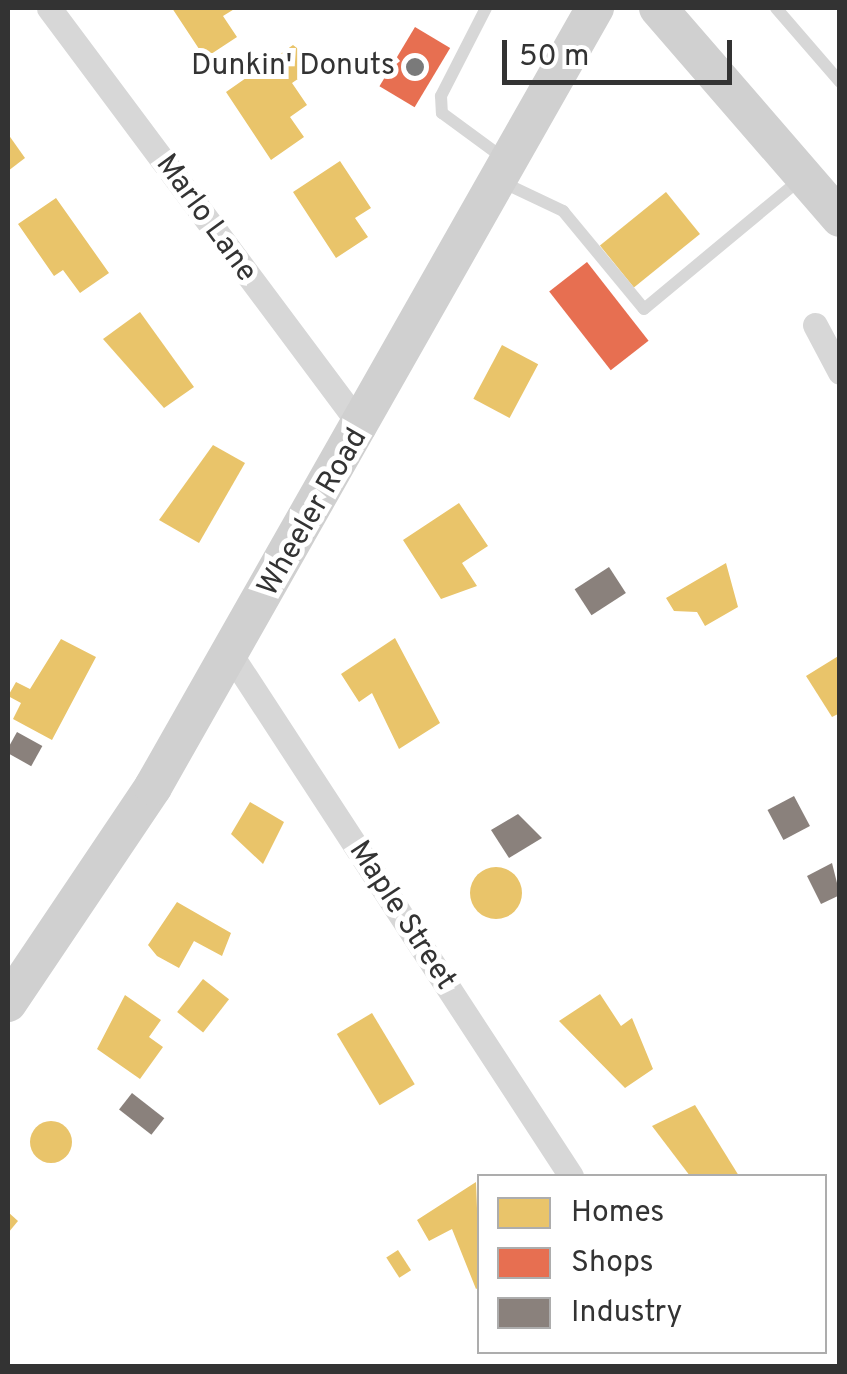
<!DOCTYPE html>
<html>
<head>
<meta charset="utf-8">
<style>
  body { margin:0 }
  #map { position:relative; width:847px; height:1374px; overflow:hidden; background:#fff; font-family:Overpass,sans-serif }
  div>[style] { position:absolute }
  [style*='--x'] { left:calc(var(--x)*1px); top:calc(var(--y)*1px); width:calc(var(--w)*1px); rotate:calc(var(--a)*1deg) }
  .homes>* { inset:0; background:#e9c46a; transform-origin:0 0 }
  .round { border-radius:50% }
  .shops>* { inset:0; background:#e76f51; transform-origin:0 0 }
  .industry>* { inset:0; background:#8a817c; transform-origin:0 0 }
  .service>* { height:12px; margin:-6px; padding:0 6px; transform-origin:6px; border-radius:6px; background:#d7d7d7 }
  .minor>* { height:25px; margin:-12.5px; padding:0 12.5px; transform-origin:12.5px; border-radius:12.5px; background:#d7d7d7 }
  .secondary>* { height:38px; margin:-19px; padding:0 19px; transform-origin:19px; border-radius:19px; background:#d0d0d0 }
  .dots>* { width:28px; height:28px; translate:-50% -50%; box-sizing:border-box; border:5px solid #fff; border-radius:50% }
  span { translate:-50% -50%; white-space:nowrap; text-align:center; line-height:1.15; -webkit-text-stroke:10px #fff; paint-order:stroke }
  .poi-label { font-size:30px; color:#333 }
  .right { translate:-100% -50%; text-align:right }
  .street-label { font-size:30px; color:#333 }
  .frame { position:absolute; inset:0; border:10px solid #333; pointer-events:none }
  .legend { position:absolute; left:477px; top:1174px; width:350px; height:180px; box-sizing:border-box; background:#fff; border:2px solid #adadad; margin:0; padding:12px 18px; list-style:none; font-size:30px; color:#333 }
  .legend li { display:flex; align-items:center; gap:20px; height:50px }
  .legend b { width:50px; border:2px solid #adadad }
  .scale { position:absolute; left:502px; top:40px; width:230px; height:45px; box-sizing:border-box; border:5px solid #333; border-top:0; padding-left:12px; font-size:30px; line-height:35px; white-space:nowrap; color:#333; -webkit-text-stroke:8px #fff; paint-order:stroke }
</style>
</head>
<body>
<div id="map">
  <div class="homes">
    <div style="clip-path:polygon(172px 8px,236px 8px,223px 16px,237px 37px,205px 58px)"></div>
    <div style="clip-path:polygon(293px 45px,310px 58px,311px 70px,292px 83px,307px 105px,290px 117px,304px 137px,271px 160px,226px 92px)"></div>
    <div style="clip-path:polygon(8px 134px,25px 158px,8px 171px)"></div>
    <div style="clip-path:polygon(340px 161px,371px 208px,355px 218px,368px 237px,336px 258px,293px 192px)"></div>
    <div style="left:666px;top:192px;width:54px;height:85px;rotate:51deg"></div>
    <div style="clip-path:polygon(56px 198px,109px 273px,80px 293px,63px 270px,54px 276px,18px 224px)"></div>
    <div style="clip-path:polygon(140px 312px,194px 387px,164px 408px,103px 339px)"></div>
    <div style="left:502px;top:345px;width:41px;height:61px;rotate:28deg"></div>
    <div style="clip-path:polygon(213px 445px,245px 463px,199px 543px,159px 520px)"></div>
    <div style="clip-path:polygon(459px 503px,488px 546px,462px 563px,477px 586px,441px 599px,403px 540px)"></div>
    <div style="clip-path:polygon(726px 563px,738px 607px,705px 626px,697px 612px,674px 611px,666px 598px)"></div>
    <div style="clip-path:polygon(395px 638px,440px 723px,399px 749px,372px 693px,359px 702px,341px 674px)"></div>
    <div style="clip-path:polygon(61px 639px,96px 657px,52px 740px,13px 719px,21px 703px,8px 696px,16px 682px,30px 689px)"></div>
    <div style="clip-path:polygon(840px 655px,840px 713px,832px 717px,806px 676px)"></div>
    <div style="clip-path:polygon(250px 802px,284px 822px,263px 864px,231px 834px)"></div>
    <div class="round" style="left:470px;top:867px;width:52px;height:52px"></div>
    <div style="clip-path:polygon(177px 902px,231px 933px,222px 956px,194px 941px,179px 968px,157px 956px,148px 945px)"></div>
    <div style="left:203px;top:979px;width:33px;height:42px;rotate:38deg"></div>
    <div style="clip-path:polygon(600px 994px,621px 1026px,632px 1018px,653px 1069px,625px 1088px,559px 1021px)"></div>
    <div style="clip-path:polygon(125px 995px,161px 1020px,149px 1037px,163px 1047px,140px 1079px,97px 1049px)"></div>
    <div style="left:372px;top:1013px;width:83px;height:41px;rotate:59deg"></div>
    <div style="clip-path:polygon(695px 1105px,739px 1176px,690px 1176px,652px 1126px)"></div>
    <div class="round" style="left:30px;top:1121px;width:42px;height:42px"></div>
    <div style="clip-path:polygon(476px 1182px,480px 1287px,476px 1289px,452px 1229px,429px 1241px,417px 1220px)"></div>
    <div style="clip-path:polygon(8px 1212px,18px 1221px,8px 1233px)"></div>
    <div style="left:398px;top:1250px;width:24px;height:14px;rotate:57deg"></div>
  </div>
  <div class="shops">
    <div style="left:415px;top:27px;width:41px;height:69px;rotate:31deg"></div>
    <div style="left:587px;top:262px;width:100px;height:48px;rotate:52deg"></div>
  </div>
  <div class="industry">
    <div style="left:609px;top:567px;width:31px;height:41px;rotate:57deg"></div>
    <div style="left:17px;top:732px;width:29px;height:23px;rotate:29deg"></div>
    <div style="left:794px;top:796px;width:34px;height:30px;rotate:62deg"></div>
    <div style="clip-path:polygon(518px 814px,542px 838px,509px 858px,491px 830px)"></div>
    <div style="clip-path:polygon(832px 863px,840px 895px,821px 904px,807px 876px)"></div>
    <div style="left:132px;top:1093px;width:41px;height:21px;rotate:38deg"></div>
  </div>
  <div class="service">
    <div style="--x:486;--y:8;--w:99;--a:117.1"></div>
    <div style="--x:441;--y:96;--w:17;--a:87"></div>
    <div style="--x:442;--y:113;--w:79;--a:36.3"></div>
    <div style="--x:776;--y:8;--w:98;--a:49.1"></div>
    <div style="--x:502;--y:182;--w:68;--a:25.4"></div>
    <div style="--x:563;--y:211;--w:127;--a:50.4"></div>
    <div style="--x:644;--y:309;--w:205;--a:-39.7"></div>
  </div>
  <div class="minor">
    <div style="--x:49;--y:8;--w:525;--a:53.28"></div>
    <div style="--x:815;--y:325;--w:53;--a:62"></div>
    <div style="--x:231;--y:655;--w:622;--a:56.87"></div>
  </div>
  <div class="secondary">
    <div style="--x:658;--y:8;--w:278;--a:49.1"></div>
    <div style="--x:8;--y:1003;--w:260;--a:-56.1"></div>
    <div style="--x:153;--y:787;--w:896;--a:-60.43"></div>
  </div>
  <div class="dots">
    <div style="left:415px;top:67px;background:#7a7a7a"></div>
  </div>
  <div class="poi-label">
    <span class="right" style="left:395px;top:67px">Dunkin' Donuts</span>
  </div>
  <div class="street-label">
    <span style="left:205px;top:219px;rotate:54deg">Marlo Lane</span>
    <span style="left:314px;top:513px;rotate:-60deg">Wheeler Road</span>
    <span style="left:401px;top:916px;rotate:57deg">Maple Street</span>
  </div>
  <div class="frame"></div>
  <ul class="legend">
  <li><b style="height:28px;background:#e9c46a"></b>Homes</li>
  <li><b style="height:28px;background:#e76f51"></b>Shops</li>
  <li><b style="height:28px;background:#8a817c"></b>Industry</li>
  </ul>
  <div class="scale">50 m</div>
</div>
</body>
</html>
